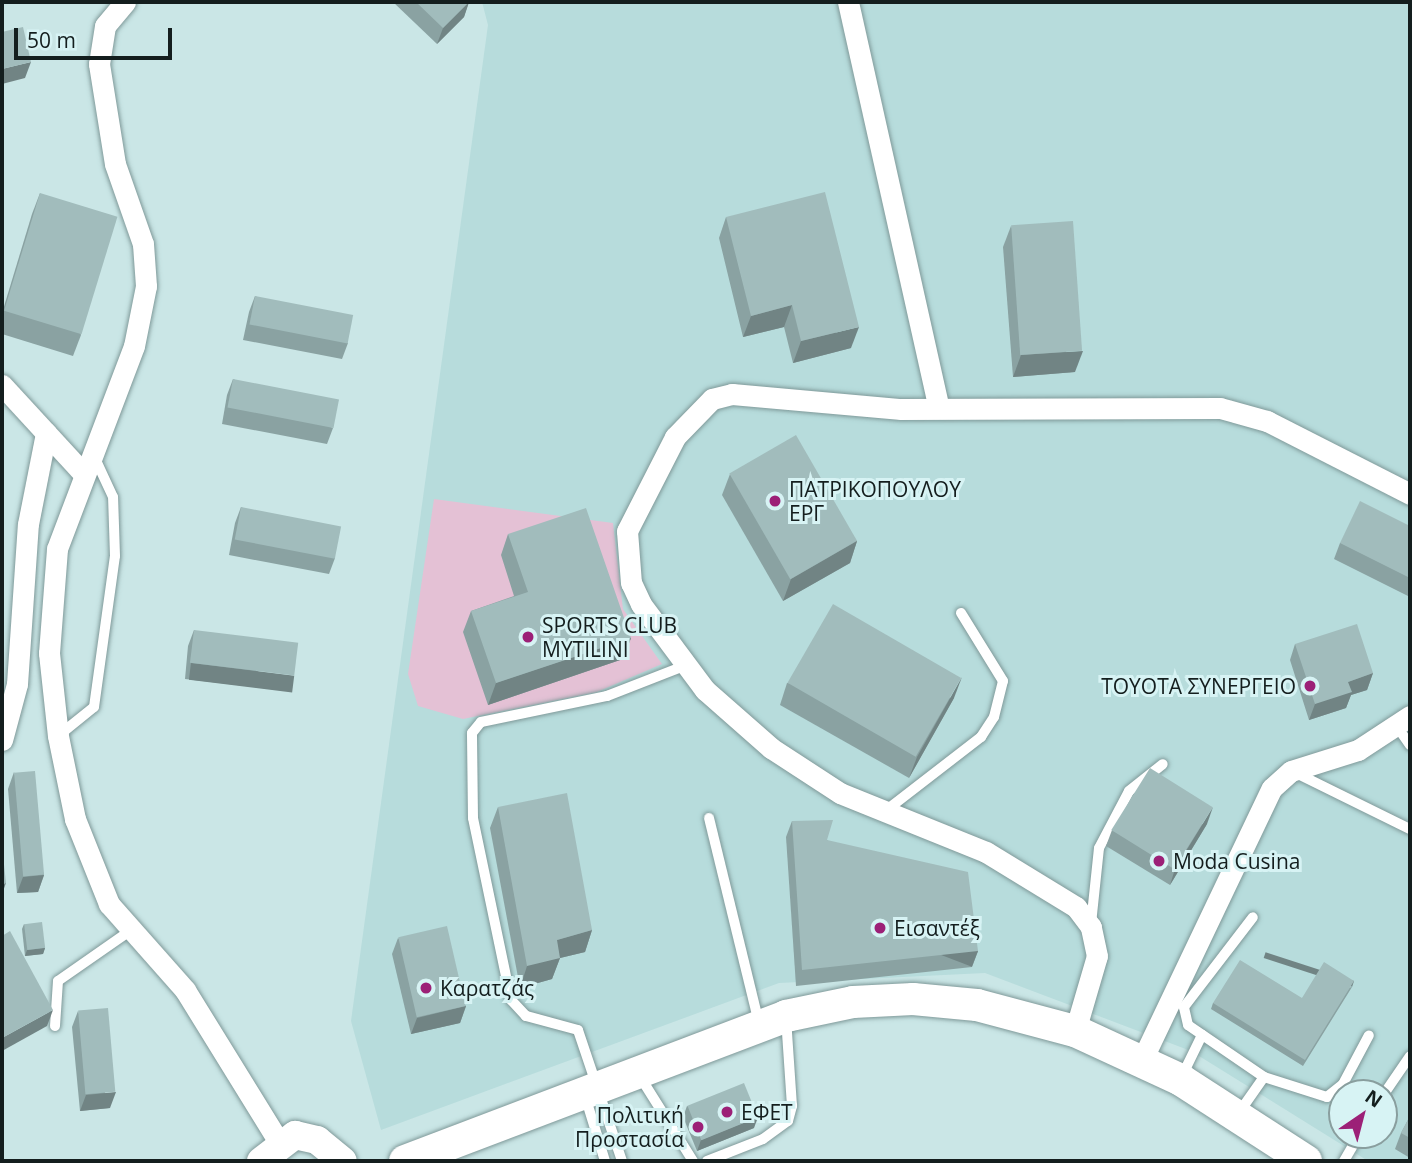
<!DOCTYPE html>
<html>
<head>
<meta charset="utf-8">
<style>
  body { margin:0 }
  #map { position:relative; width:1412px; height:1163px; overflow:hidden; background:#cae6e6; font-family:"Open Sans",sans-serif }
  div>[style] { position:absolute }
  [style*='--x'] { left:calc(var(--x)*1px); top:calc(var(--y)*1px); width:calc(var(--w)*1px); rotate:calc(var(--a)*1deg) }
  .built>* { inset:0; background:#b7dcdc }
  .green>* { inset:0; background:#e4c1d5 }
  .roads { filter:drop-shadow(0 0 2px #7f9999) drop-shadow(0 0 2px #7f9999) }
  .lane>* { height:10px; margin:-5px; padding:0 5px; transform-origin:5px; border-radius:5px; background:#fff }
  .street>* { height:21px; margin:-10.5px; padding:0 10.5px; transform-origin:10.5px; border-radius:10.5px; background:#fff }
  .secondary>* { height:28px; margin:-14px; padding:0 14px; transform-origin:14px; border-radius:14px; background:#fff }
  .primary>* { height:32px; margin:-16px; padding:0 16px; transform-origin:16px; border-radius:16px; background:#fff }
  .wall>* { inset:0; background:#8aa2a2 }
  .shaded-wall>* { inset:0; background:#718484; transform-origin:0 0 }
  .building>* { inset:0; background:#a1bcbc; transform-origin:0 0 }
  .dots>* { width:19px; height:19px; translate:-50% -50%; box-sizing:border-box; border:4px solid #d7f3f4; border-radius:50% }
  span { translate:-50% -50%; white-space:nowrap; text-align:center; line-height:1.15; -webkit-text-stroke:6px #d7f3f4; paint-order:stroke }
  .poi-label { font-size:21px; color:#141e1e }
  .left { translate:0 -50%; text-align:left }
  .right { translate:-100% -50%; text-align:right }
  .frame { position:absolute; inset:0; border:4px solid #141e1e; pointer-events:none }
  .north { position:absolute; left:1328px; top:1079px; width:70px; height:70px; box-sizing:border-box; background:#d7f3f4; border:2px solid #899e9e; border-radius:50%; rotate:35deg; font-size:19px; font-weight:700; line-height:28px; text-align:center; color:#141e1e }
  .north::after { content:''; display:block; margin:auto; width:24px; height:32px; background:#9c2077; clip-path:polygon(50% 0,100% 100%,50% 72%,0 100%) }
  .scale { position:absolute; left:14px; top:28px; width:158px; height:32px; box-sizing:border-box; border:4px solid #141e1e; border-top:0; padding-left:9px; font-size:21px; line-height:24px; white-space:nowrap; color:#141e1e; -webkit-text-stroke:5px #d7f3f4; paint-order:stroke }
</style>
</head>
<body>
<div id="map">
  <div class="built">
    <div style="clip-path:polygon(evenodd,482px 2px,1410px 2px,1410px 1161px,1368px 1161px,1191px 1051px,985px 973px,779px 983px,381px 1130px,351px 1021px,488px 25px,482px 2px,1342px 1093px,1384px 1093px,1384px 1135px,1342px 1135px,1342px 1093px)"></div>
  </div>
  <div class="green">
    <div style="clip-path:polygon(434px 499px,613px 523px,623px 609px,662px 664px,597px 692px,463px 719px,418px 706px,408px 674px)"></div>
  </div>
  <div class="roads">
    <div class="lane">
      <div style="--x:1398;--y:728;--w:21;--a:55"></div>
      <div style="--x:58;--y:736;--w:46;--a:-38.9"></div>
      <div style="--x:94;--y:707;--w:152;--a:-82.1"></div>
      <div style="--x:115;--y:556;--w:59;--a:-91.9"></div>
      <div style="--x:113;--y:497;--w:47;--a:-114.9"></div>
      <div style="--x:1294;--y:772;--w:129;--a:26.2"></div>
      <div style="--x:884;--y:812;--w:123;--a:-37.7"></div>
      <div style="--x:981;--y:737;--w:24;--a:-57"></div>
      <div style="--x:994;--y:717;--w:37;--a:-76"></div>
      <div style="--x:1003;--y:681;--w:80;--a:-121.7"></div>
      <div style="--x:709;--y:818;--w:211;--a:76.3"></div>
      <div style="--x:1091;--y:924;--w:76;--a:-84"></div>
      <div style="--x:1099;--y:848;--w:64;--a:-62.2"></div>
      <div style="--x:1129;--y:791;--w:43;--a:-38.5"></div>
      <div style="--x:55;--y:1026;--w:45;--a:-86.2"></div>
      <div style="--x:58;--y:981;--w:89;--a:-34.9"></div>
      <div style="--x:639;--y:1075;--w:102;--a:57.9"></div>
      <div style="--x:1182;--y:1076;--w:46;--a:-64"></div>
      <div style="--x:1264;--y:1077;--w:66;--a:17.6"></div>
      <div style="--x:1327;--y:1097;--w:21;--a:-39"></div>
      <div style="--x:1343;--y:1084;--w:55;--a:-62"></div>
      <div style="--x:1384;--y:1094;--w:46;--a:-55.6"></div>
      <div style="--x:585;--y:1096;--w:68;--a:72.9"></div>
      <div style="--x:1238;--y:1114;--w:45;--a:-54.9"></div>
      <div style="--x:1264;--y:1077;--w:92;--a:-145.6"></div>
      <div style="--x:1188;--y:1025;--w:18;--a:-103"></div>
      <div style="--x:1184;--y:1007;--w:113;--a:-52.5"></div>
      <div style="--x:622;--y:1161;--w:138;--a:-108.6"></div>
      <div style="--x:578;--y:1030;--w:54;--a:-164.9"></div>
      <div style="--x:526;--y:1016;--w:22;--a:-133"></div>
      <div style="--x:511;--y:1000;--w:186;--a:-101.8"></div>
      <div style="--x:473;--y:818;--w:85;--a:-90.7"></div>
      <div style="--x:472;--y:733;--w:14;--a:-51"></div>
      <div style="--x:481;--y:722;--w:129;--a:-11.7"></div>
      <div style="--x:607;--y:696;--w:83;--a:-21.3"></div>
      <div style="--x:707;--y:1161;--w:60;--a:-21.4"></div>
      <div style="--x:763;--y:1139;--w:31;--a:-36"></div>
      <div style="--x:788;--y:1121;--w:16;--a:-75"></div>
      <div style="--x:792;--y:1106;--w:87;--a:-93.9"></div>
      <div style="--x:1344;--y:1161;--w:30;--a:-60"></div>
    </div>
    <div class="street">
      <div style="--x:125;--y:2;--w:31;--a:130"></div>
      <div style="--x:105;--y:26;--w:38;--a:99"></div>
      <div style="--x:99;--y:64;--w:101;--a:80.9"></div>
      <div style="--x:115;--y:164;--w:85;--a:70.7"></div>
      <div style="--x:143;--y:244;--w:42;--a:85.9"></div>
      <div style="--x:146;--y:286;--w:61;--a:101.3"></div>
      <div style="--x:134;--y:346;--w:217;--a:110.8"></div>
      <div style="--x:57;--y:549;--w:104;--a:94.4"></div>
      <div style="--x:49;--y:653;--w:83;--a:83.8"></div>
      <div style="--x:58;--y:736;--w:85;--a:78.4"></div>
      <div style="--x:75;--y:819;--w:92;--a:68.2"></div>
      <div style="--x:109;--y:904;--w:115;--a:48.5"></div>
      <div style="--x:185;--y:990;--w:179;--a:58.3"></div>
      <div style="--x:848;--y:2;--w:414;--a:77.4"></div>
      <div style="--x:2;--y:385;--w:118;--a:47.4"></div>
      <div style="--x:2;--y:740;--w:58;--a:-75"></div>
      <div style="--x:17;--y:684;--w:160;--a:-86.1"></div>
      <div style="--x:28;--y:524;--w:93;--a:-78.8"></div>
      <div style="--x:1075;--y:1031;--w:78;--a:-73.7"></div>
      <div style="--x:1097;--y:956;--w:30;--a:-102"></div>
      <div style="--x:1091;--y:927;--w:25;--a:-127"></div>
      <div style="--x:1076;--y:907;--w:105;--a:-148.6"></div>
      <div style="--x:986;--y:852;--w:157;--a:-158"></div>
      <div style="--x:840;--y:793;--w:82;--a:-146.9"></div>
      <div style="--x:771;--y:748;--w:88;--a:-138.7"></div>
      <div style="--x:705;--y:690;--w:107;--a:-126.7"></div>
      <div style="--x:641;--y:604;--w:23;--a:-115"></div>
      <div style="--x:631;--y:583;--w:52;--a:-94.4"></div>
      <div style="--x:627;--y:531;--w:106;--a:-62.9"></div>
      <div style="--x:675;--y:437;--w:53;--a:-45.8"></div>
      <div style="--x:712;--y:399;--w:21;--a:-14"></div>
      <div style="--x:732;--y:394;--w:170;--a:5.1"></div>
      <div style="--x:901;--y:409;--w:319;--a:-0.2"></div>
      <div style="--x:1220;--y:408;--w:49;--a:15.5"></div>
      <div style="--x:1267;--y:421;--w:161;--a:27"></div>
      <div style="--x:1142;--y:1060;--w:301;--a:-64.5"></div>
      <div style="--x:1272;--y:788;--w:25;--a:-42"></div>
      <div style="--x:1291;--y:771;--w:70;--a:-17.4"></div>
      <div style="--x:1358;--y:750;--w:62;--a:-33.2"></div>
    </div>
    <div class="secondary">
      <div style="--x:261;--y:1161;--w:43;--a:-37.4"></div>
      <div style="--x:295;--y:1135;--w:23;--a:13"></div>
      <div style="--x:317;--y:1140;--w:33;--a:39"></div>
    </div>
    <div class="primary">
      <div style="--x:405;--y:1161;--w:408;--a:-20.8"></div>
      <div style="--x:786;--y:1016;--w:68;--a:-11.8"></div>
      <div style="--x:853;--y:1002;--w:60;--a:-2.9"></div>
      <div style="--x:913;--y:999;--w:64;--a:5.4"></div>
      <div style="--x:977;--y:1005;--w:101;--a:14.9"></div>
      <div style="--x:1075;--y:1031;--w:117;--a:24.8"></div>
      <div style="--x:1181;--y:1080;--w:149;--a:32.9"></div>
    </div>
  </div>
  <div class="wall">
    <div style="clip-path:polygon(393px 2px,469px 2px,464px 17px,437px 44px)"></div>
    <div style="clip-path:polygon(40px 193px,81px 335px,73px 356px,2px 334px,2px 313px,32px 214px)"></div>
    <div style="clip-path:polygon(726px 217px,851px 348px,793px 363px,784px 327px,743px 337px,719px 238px)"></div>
    <div style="clip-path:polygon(1011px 226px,1075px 372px,1013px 377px,1003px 247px)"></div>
    <div style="clip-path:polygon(255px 296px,348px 343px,342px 359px,243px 340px,249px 312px)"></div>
    <div style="clip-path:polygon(233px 379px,333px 428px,327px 444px,222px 424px,227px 395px)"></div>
    <div style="clip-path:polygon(730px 474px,857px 541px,850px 563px,783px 601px,722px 495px)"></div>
    <div style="clip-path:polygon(241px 507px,335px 558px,329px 574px,229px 555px,235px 523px)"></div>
    <div style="clip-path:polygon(1410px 526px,1410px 597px,1334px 559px,1340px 543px)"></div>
    <div style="clip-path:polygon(508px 534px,631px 638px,623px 659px,488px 705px,463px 632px,471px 611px,514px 596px,501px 555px)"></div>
    <div style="clip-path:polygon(194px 630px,288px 691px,185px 679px,188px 646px)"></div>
    <div style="clip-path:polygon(1295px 644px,1373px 673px,1367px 690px,1351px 695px,1346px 708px,1309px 720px,1290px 660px)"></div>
    <div style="clip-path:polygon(787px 683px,954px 698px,909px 778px,780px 705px)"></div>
    <div style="clip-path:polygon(14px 772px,44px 875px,38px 892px,17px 893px,8px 789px)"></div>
    <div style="clip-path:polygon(498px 807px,592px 930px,585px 952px,560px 958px,552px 979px,520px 988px,490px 828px)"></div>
    <div style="clip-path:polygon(792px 821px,827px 840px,978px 951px,972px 967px,796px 986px,786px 837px)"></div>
    <div style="clip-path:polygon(1207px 824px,1170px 885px,1106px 846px,1112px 830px)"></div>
    <div style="clip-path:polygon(24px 924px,45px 948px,43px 954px,25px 956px,22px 929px)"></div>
    <div style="clip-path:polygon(398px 938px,466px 1006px,460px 1023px,411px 1034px,392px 954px)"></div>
    <div style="clip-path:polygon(1352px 987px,1303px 1066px,1211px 1009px,1213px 1003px,1302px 998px)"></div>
    <div style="clip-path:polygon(78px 1011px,110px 1108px,80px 1111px,72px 1027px)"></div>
    <div style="clip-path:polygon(687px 1106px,754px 1128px,697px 1151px,683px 1117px)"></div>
    <div style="clip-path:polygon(1410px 1116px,1410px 1158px,1395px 1149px,1401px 1133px)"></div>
  </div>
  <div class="shaded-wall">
    <div style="clip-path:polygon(469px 2px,464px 17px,437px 44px,443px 28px)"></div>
    <div style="clip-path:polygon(31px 62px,25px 78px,2px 84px,2px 69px)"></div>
    <div style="clip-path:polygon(792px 305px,784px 327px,743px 337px,751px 316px)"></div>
    <div style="clip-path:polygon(859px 327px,851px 348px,793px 363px,801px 341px)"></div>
    <div style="clip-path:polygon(1083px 351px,1075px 372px,1013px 377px,1021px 355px)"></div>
    <div style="clip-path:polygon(857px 541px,850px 563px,783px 601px,791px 579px)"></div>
    <div style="clip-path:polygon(631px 638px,623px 659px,488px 705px,496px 683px)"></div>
    <div style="left:191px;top:663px;width:104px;height:17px;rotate:7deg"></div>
    <div style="clip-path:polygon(1373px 673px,1367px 690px,1351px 695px,1346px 708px,1309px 720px,1315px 704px,1348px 682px)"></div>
    <div style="clip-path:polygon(962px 677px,954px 698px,909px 778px,917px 757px)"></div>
    <div style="clip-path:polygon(1213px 807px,1207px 824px,1170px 885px,1175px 869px)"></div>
    <div style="clip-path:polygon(44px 875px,38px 892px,17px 893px,23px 877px)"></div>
    <div style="clip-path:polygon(6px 883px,2px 894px,2px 884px)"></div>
    <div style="clip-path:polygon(592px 930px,585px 952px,560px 958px,552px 979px,520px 988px,527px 966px,557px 940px)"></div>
    <div style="clip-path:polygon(45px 948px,43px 954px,25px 956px,27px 950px)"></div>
    <div style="left:978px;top:951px;width:17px;height:177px;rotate:111deg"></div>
    <div style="left:1354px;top:981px;width:6px;height:93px;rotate:108deg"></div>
    <div style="clip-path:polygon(466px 1006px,460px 1023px,411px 1034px,417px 1018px)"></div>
    <div style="clip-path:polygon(53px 1010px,47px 1026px,2px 1051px,2px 1038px)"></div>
    <div style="clip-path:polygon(116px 1092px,110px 1108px,80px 1111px,86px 1095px)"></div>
    <div style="clip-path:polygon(758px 1117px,754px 1128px,697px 1151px,701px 1140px)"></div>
  </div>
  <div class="building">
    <div style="clip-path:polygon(416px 2px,469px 2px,443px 28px)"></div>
    <div style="clip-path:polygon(23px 27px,31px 62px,2px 69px,2px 32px)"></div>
    <div style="clip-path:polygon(825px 192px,859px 327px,801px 341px,792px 305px,751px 316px,726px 217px)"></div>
    <div style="left:40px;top:193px;width:81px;height:123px;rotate:17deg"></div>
    <div style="left:1073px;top:221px;width:130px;height:62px;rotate:86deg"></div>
    <div style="left:255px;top:296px;width:100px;height:29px;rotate:11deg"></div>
    <div style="left:233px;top:379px;width:108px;height:29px;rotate:11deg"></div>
    <div style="left:796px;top:435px;width:122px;height:77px;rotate:60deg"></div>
    <div style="clip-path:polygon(1360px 501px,1410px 526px,1410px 578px,1340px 543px)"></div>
    <div style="left:241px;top:507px;width:102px;height:33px;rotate:11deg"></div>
    <div style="clip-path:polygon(586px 508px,631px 638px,496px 683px,471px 611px,528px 592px,508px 534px)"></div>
    <div style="left:833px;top:604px;width:148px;height:91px;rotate:30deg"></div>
    <div style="clip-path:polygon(1357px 624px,1373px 673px,1348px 682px,1352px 692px,1315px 704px,1295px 644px)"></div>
    <div style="left:194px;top:630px;width:105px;height:33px;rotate:7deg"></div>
    <div style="left:1150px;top:768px;width:74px;height:73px;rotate:32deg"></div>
    <div style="left:35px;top:771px;width:104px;height:21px;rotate:85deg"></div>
    <div style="clip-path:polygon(567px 793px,592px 930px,557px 940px,560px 958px,527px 966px,498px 807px)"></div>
    <div style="clip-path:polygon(833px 820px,827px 840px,968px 872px,978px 951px,802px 970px,792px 821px)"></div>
    <div style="clip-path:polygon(2px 846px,6px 883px,2px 884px)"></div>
    <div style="left:42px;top:922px;width:26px;height:18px;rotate:83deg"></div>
    <div style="left:447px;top:926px;width:82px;height:50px;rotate:77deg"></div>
    <div style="clip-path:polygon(10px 931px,53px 1010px,2px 1038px,2px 936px)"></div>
    <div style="clip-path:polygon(1240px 960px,1302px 998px,1324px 962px,1354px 981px,1305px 1060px,1213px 1003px)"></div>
    <div style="left:108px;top:1008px;width:84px;height:30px;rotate:85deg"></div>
    <div style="left:744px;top:1083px;width:37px;height:61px;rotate:68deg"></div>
    <div style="clip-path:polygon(1410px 1116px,1410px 1138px,1401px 1133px)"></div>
  </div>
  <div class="dots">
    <div style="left:775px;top:501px;background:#9c2077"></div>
    <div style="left:528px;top:637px;background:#9c2077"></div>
    <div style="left:1310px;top:686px;background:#9c2077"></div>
    <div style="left:1159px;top:861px;background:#9c2077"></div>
    <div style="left:880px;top:928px;background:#9c2077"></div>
    <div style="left:426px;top:988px;background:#9c2077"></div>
    <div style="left:727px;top:1112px;background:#9c2077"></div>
    <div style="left:698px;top:1127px;background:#9c2077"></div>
  </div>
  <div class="poi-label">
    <span class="left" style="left:789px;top:501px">ΠΑΤΡΙΚΟΠΟΥΛΟΥ<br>ΕΡΓ</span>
    <span class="left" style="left:542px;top:637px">SPORTS CLUB<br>MYTILINI</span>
    <span class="right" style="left:1296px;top:686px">ΤΟΥΟΤΑ ΣΥΝΕΡΓΕΙΟ</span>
    <span class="left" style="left:1173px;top:861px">Moda Cusina</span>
    <span class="left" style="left:894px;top:928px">Εισαντέξ</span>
    <span class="left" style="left:440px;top:988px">Καρατζάς</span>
    <span class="left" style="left:741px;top:1112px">ΕΦΕΤ</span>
    <span class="right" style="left:684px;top:1127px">Πολιτική<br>Προστασία</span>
  </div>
  <div class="frame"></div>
  <div class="north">N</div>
  <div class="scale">50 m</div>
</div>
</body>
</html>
